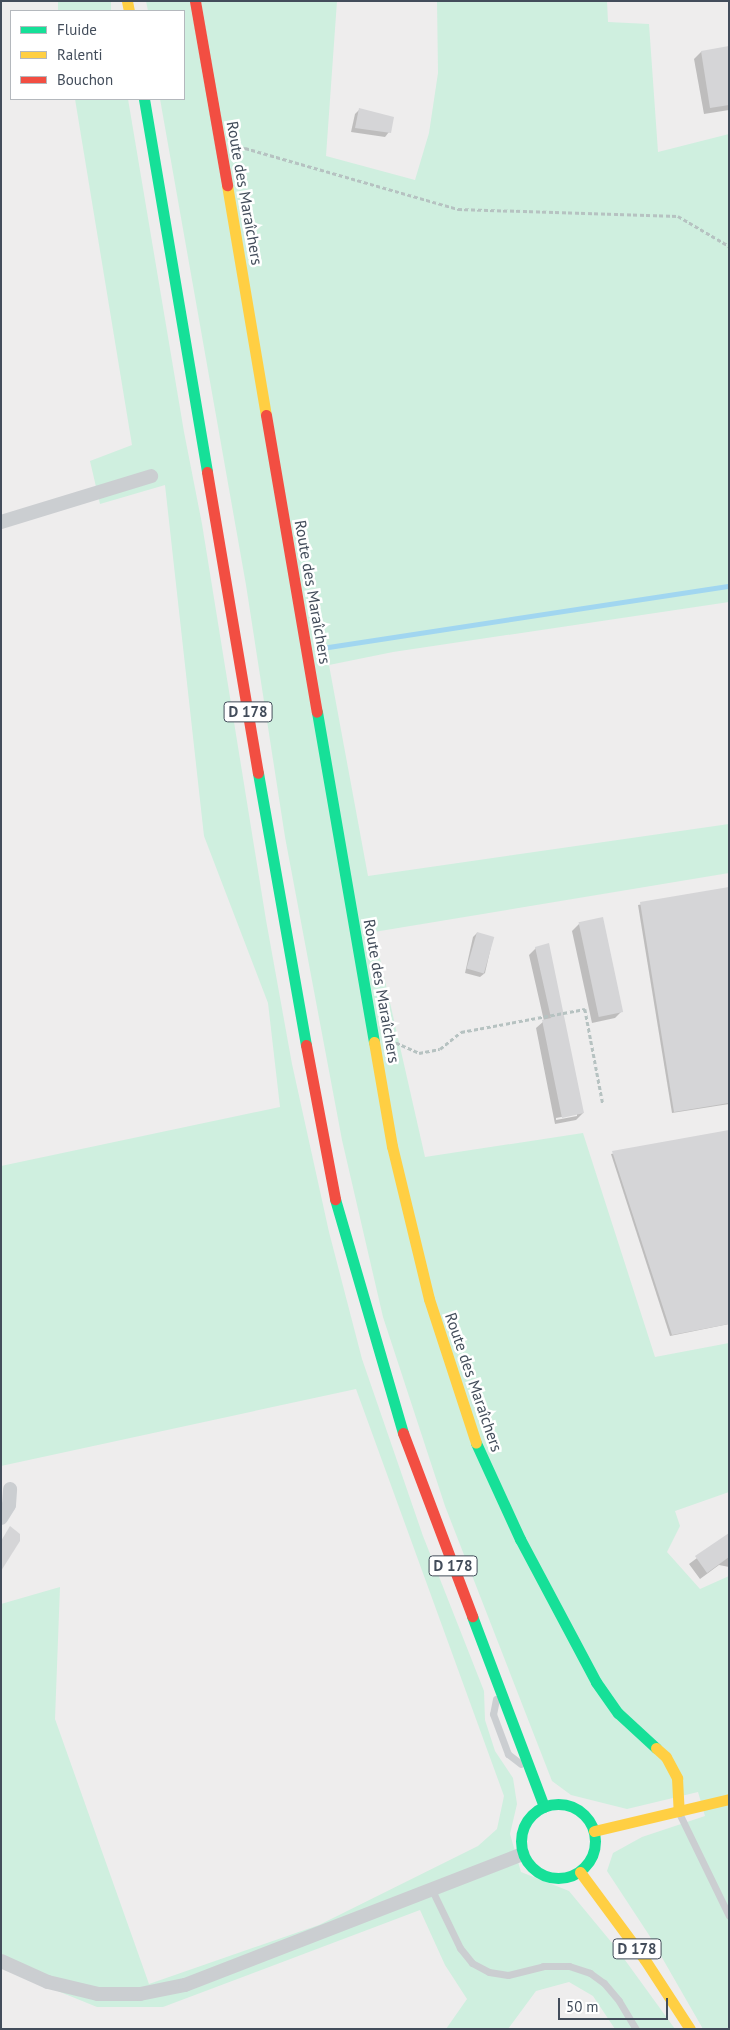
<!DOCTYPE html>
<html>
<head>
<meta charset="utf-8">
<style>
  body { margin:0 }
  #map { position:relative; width:730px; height:2030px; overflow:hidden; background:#eeeded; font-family:"PT Sans",sans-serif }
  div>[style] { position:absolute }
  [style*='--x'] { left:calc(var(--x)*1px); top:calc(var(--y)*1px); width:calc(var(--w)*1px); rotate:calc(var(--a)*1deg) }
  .green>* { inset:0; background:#cfefdf; transform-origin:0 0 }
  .shadow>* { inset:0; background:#0003 }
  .stream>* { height:4.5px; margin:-2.25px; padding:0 2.25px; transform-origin:2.25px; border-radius:2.25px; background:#a1d6f0 }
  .building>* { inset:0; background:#d5d5d7; transform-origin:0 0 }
  .path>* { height:2.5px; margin-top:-1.25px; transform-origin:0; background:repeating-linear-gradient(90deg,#b6c2c1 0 4px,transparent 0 6.5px) }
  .lane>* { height:7px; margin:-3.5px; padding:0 3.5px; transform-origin:3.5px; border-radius:3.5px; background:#cbced1 }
  .street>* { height:14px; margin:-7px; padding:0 7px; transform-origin:7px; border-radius:7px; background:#cbced1 }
  .fast>* { height:11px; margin:-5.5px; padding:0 5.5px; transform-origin:5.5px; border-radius:5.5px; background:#16e098 }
  .fast>.ring { margin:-5.5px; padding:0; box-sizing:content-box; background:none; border:11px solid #16e098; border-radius:50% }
  .slow>* { height:11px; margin:-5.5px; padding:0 5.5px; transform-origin:5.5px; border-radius:5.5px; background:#ffcf43 }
  .jam>* { height:11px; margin:-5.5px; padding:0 5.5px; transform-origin:5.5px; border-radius:5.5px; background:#f24e42 }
  span { translate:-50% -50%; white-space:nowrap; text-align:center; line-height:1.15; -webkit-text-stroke:5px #fff; paint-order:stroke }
  .shield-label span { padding:1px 4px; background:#fff; border:1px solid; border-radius:4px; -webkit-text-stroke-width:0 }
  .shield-label { font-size:15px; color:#434d5b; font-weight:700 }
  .street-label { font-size:16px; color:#434d5b }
  .frame { position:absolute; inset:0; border:2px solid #434d5b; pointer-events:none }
  .legend { position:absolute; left:10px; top:10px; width:175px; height:90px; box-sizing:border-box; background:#fff; border:1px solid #b4b8bd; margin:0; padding:6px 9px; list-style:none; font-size:15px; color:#434d5b }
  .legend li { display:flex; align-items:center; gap:10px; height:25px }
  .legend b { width:25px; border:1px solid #b4b8bd }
  .scale { position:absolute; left:558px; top:1998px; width:110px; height:22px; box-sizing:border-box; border:2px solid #434d5b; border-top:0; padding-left:6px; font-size:15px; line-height:18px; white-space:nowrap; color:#434d5b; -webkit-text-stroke:4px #fff; paint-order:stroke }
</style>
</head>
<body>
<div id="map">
  <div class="green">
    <div style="left:58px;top:1px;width:53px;height:10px"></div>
    <div style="clip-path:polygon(146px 1px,337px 1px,326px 156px,415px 180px,429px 133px,438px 73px,437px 1px,607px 1px,608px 22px,649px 24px,658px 152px,729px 134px,729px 602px,393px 652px,329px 665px,368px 876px,729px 824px,729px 873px,374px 932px,425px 1157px,583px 1133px,655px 1357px,729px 1343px,729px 1492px,675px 1511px,680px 1526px,667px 1552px,700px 1589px,729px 1576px,729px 2029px,703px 2029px,649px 1935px,607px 1871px,613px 1853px,642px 1837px,705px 1816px,698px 1792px,627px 1809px,571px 1795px,552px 1781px,445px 1506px,383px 1317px,342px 1140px,285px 837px,246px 585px,160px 99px,184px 99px,184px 11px,148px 11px)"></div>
    <div style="clip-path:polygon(75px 99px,128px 99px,184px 432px,202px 524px,266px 920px,292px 1064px,329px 1232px,362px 1359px,423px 1536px,484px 1691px,485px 1720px,495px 1751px,513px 1778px,517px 1804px,510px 1834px,521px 1872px,569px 1891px,617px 1949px,675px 2029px,615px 2029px,593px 1996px,569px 1982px,536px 1991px,508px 2029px,446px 2029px,467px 1999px,445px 1965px,420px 1910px,163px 2007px,97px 2007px,1px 1968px,1px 1604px,60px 1587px,55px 1719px,149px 1984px,319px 1925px,478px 1846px,497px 1829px,504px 1796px,356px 1389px,1px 1466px,1px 1166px,280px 1107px,268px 1003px,204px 836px,165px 485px,100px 504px,90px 461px,132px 445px)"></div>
  </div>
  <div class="shadow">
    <div style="clip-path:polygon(729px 47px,729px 110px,704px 114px,694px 59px,701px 52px)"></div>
    <div style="clip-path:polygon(359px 110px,389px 132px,385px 137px,351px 132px,355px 114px)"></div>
    <div style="clip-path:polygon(729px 889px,729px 1104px,672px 1113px,638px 905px)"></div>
    <div style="clip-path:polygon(602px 919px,622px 1011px,615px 1018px,592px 1023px,572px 931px,579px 924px)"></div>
    <div style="clip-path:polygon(477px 933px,493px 938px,485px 973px,480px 977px,465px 973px,473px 937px)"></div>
    <div style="clip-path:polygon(evenodd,536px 948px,583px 1113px,576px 1120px,555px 1124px,536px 1028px,544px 1021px,529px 955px,536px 948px,577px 1114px,577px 1116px,556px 1120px,556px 1118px,577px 1114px)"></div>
    <div style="clip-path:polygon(729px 1131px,729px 1324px,670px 1336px,611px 1154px)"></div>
    <div style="clip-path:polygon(729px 1534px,729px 1567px,719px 1565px,700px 1579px,689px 1564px)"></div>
  </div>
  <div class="stream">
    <div style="--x:322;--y:648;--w:412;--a:-8.7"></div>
  </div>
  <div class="building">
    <div style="clip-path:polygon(729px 46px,729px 105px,710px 108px,701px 51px)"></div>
    <div style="clip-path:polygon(359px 108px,394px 117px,391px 133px,355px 128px)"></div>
    <div style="clip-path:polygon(729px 887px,729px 1103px,674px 1112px,640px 902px)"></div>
    <div style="left:603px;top:917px;width:97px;height:25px;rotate:78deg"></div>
    <div style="left:477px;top:932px;width:18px;height:38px;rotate:16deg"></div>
    <div style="clip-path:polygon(549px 943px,584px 1113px,562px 1118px,542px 1020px,551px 1018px,535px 947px)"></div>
    <div style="clip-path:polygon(729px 1130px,729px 1324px,672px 1335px,612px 1151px)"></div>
    <div style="clip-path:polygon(10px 1526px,20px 1534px,20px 1541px,1px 1571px,1px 1541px)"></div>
    <div style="clip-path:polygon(729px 1533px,729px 1557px,707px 1573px,695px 1556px)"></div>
  </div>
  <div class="path">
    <div style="--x:237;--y:149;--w:8;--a:-7"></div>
    <div style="--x:245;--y:148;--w:222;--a:16"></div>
    <div style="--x:458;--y:209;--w:220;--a:1.8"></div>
    <div style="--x:678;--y:216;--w:59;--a:30.5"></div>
    <div style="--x:390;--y:1040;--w:32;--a:24"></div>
    <div style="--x:419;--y:1053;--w:21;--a:-11"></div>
    <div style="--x:440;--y:1049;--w:27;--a:-39"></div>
    <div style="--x:461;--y:1032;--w:126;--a:-10.5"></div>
    <div style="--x:585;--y:1009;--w:97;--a:79.3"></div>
  </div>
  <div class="lane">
    <div style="--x:496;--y:1699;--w:15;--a:101"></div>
    <div style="--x:493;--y:1714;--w:43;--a:69.4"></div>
    <div style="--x:508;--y:1754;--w:16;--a:38"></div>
    <div style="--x:679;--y:1813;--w:114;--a:64.1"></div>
    <div style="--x:431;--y:1888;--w:67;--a:64.2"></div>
    <div style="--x:460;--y:1948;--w:19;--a:51"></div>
    <div style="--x:472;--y:1963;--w:19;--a:28"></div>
    <div style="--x:489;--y:1972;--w:19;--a:9"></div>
    <div style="--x:508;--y:1975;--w:36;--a:-14"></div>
    <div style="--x:543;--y:1966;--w:26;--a:0"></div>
    <div style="--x:569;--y:1966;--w:22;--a:18"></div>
    <div style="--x:590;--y:1973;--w:17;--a:36"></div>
    <div style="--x:604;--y:1983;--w:23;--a:50"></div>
    <div style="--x:619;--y:2001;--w:33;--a:59"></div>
  </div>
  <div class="street">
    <div style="--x:1;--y:522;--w:157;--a:-17"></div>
    <div style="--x:1;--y:1518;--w:15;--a:-58"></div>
    <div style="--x:9;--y:1505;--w:16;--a:-86"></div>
    <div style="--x:1;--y:1961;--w:51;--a:24.1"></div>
    <div style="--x:48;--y:1982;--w:51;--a:13.5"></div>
    <div style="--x:98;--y:1994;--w:42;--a:0"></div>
    <div style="--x:140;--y:1994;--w:46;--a:-11.3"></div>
    <div style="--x:185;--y:1985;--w:362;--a:-21.2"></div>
  </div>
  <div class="fast">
    <div style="--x:144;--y:99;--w:378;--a:80.4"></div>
    <div style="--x:317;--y:712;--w:335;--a:80.2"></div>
    <div style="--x:258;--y:773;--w:276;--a:80"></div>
    <div style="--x:335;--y:1199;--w:244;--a:73.8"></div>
    <div style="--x:476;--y:1443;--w:106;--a:65.4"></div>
    <div style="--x:520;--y:1539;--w:162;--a:62"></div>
    <div style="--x:596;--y:1682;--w:38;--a:55"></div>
    <div style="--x:618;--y:1713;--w:52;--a:42.6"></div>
    <div style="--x:472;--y:1616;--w:204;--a:69.3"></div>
    <div class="ring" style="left:521px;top:1804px;width:63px;height:63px"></div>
  </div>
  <div class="slow">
    <div style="--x:127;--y:1;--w:10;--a:79"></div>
    <div style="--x:227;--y:185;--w:233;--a:80.4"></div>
    <div style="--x:374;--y:1042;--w:106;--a:80.2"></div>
    <div style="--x:392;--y:1146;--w:157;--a:76.4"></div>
    <div style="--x:429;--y:1299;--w:151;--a:71.9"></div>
    <div style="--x:656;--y:1748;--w:13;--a:42"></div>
    <div style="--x:666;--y:1757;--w:24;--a:62"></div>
    <div style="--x:677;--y:1778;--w:33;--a:87"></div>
    <div style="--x:594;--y:1831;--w:139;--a:-13.3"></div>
    <div style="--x:580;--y:1872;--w:109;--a:53.5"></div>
    <div style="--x:645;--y:1960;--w:82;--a:56.9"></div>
  </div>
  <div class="jam">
    <div style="--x:195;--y:1;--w:187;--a:80.1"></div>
    <div style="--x:266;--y:415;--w:301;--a:80.3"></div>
    <div style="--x:207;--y:472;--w:305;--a:80.4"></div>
    <div style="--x:306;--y:1045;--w:157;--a:79.3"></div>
    <div style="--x:403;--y:1433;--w:196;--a:69.3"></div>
  </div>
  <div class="shield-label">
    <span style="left:248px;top:712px">D 178</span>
    <span style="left:453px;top:1566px">D 178</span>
    <span style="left:637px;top:1949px">D 178</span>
  </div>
  <div class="street-label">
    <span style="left:245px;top:193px;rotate:80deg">Route des Maraîchers</span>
    <span style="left:313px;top:592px;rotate:80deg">Route des Maraîchers</span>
    <span style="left:382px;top:991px;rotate:80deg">Route des Maraîchers</span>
    <span style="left:474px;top:1382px;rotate:71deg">Route des Maraîchers</span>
  </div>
  <div class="frame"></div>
  <ul class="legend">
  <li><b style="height:6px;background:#16e098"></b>Fluide</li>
  <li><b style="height:6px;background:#ffcf43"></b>Ralenti</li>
  <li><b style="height:6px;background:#f24e42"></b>Bouchon</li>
  </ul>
  <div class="scale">50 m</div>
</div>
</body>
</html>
